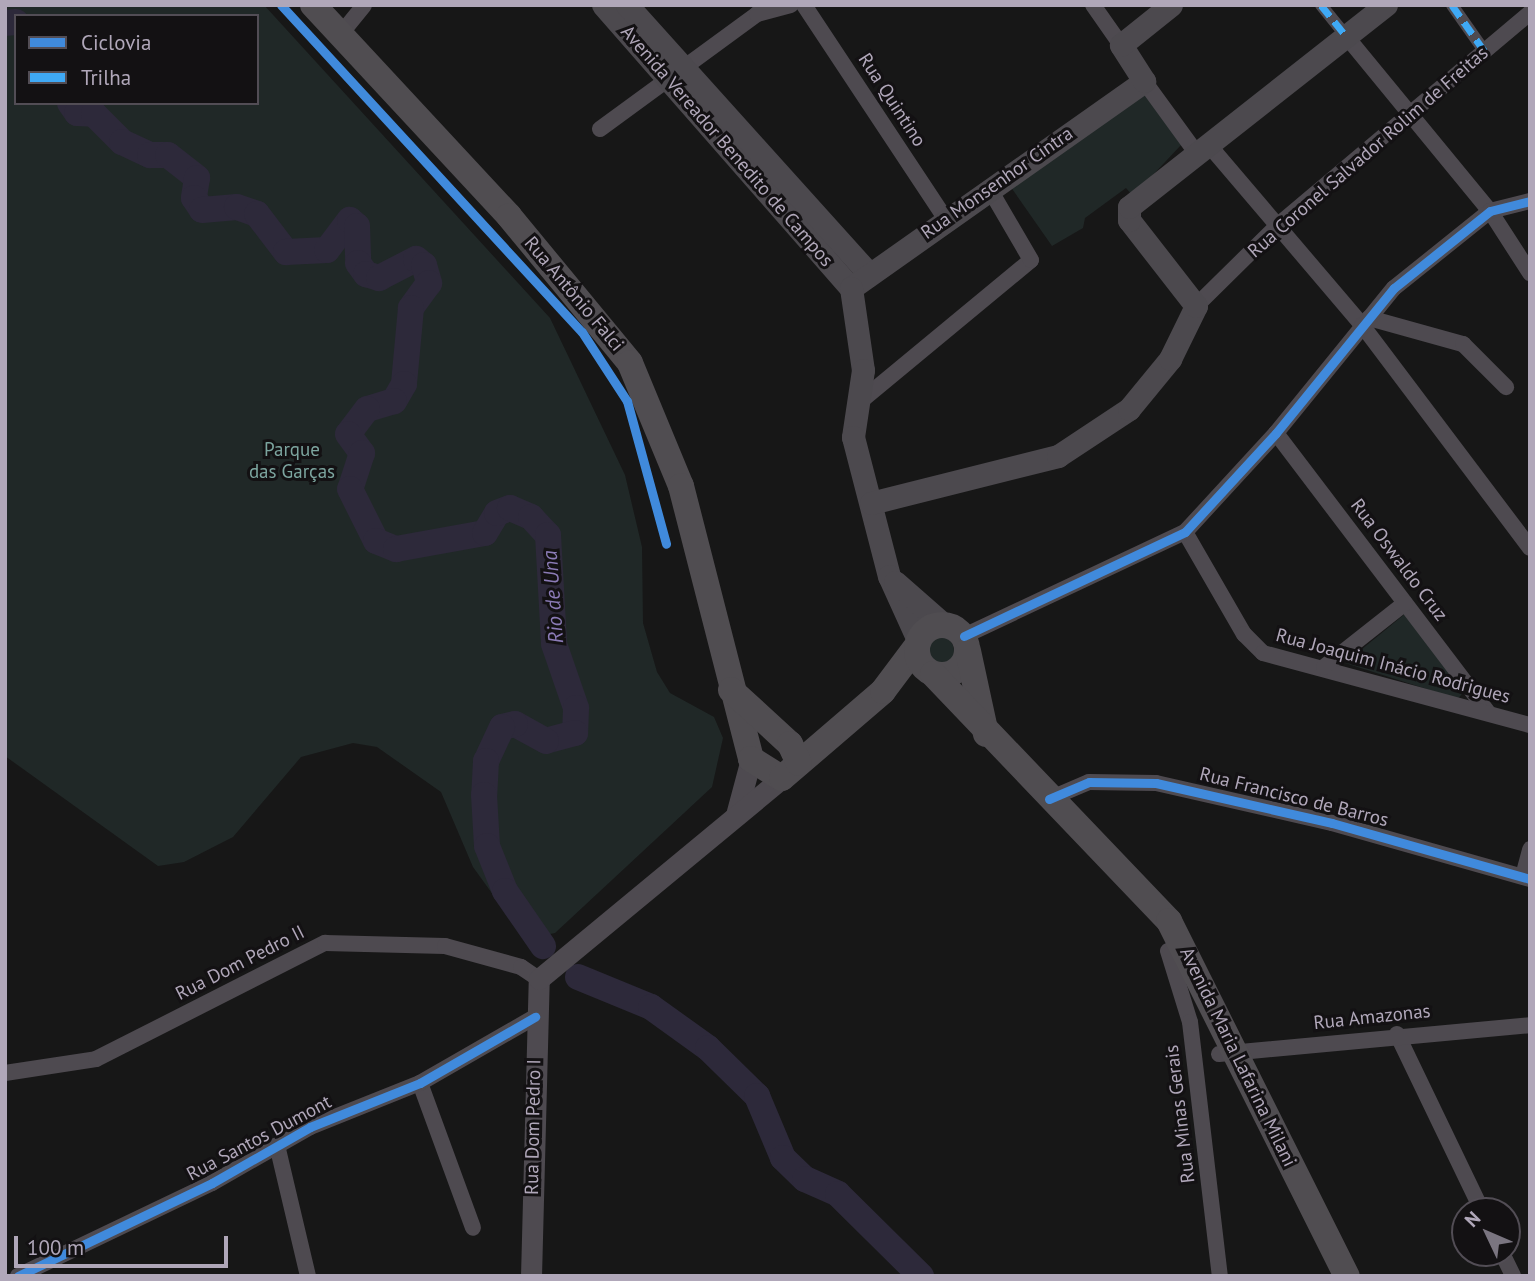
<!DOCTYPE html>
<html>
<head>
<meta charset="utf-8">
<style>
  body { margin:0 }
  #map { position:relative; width:1535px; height:1281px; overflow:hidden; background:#171717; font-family:"PT Sans",sans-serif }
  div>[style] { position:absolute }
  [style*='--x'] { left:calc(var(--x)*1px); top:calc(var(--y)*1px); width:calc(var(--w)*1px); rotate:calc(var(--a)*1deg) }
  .green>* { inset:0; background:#202827 }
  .round { border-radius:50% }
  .river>* { height:26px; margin:-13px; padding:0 13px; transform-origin:13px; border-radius:13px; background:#2d293a }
  .pedestrian>* { height:12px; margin:-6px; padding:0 6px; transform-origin:6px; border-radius:6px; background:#4e4a50 }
  .minor>* { height:16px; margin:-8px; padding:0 8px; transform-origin:8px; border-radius:8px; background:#4e4a50 }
  .tertiary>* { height:21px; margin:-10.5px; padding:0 10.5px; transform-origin:10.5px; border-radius:10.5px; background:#4e4a50 }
  .secondary>* { height:23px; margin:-11.5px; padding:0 11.5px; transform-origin:11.5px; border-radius:11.5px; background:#4c494e }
  .primary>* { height:26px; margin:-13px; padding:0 13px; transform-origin:13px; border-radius:13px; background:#504d51 }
  .primary>.ring { margin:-13px; padding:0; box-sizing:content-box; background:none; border:26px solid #504d51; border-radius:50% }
  .quiet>* { height:7px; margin-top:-3.5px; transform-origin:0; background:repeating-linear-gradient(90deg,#3fa9f5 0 14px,transparent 0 21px) }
  .cycleway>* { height:9px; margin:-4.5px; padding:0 4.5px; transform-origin:4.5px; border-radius:4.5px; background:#408adc }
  span { translate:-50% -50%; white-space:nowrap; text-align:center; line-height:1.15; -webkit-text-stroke:6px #131113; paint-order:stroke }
  .street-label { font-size:19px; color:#b0a7b9 }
  .park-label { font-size:19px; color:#7ca59f }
  .water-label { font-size:21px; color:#8b7bb6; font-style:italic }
  .frame { position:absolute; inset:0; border:7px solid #b0a7b9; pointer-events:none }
  .legend { position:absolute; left:14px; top:14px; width:245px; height:91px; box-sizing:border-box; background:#131113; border:2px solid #524d55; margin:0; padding:9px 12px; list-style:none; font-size:21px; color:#b0a7b9 }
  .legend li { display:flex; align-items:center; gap:14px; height:35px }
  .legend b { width:35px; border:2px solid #524d55 }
  .north { position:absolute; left:1451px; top:1197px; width:70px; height:70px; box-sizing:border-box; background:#131113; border:2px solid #524d55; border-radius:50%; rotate:314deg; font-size:19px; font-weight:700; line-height:28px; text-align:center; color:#b0a7b9 }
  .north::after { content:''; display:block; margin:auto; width:24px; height:32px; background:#7a7580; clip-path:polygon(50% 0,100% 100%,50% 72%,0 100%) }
  .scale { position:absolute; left:14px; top:1236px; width:214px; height:32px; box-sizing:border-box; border:4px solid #b0a7b9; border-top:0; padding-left:9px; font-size:21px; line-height:24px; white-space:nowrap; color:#b0a7b9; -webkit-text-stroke:5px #131113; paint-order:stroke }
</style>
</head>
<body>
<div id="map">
  <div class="green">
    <div style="clip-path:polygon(evenodd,5px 5px,264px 5px,550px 318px,625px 475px,642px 547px,643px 623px,657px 672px,670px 693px,714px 717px,723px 738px,712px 787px,555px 933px,525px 939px,473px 867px,441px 792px,377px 747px,353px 743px,301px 757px,233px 837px,184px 862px,158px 866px,5px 756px,5px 5px,16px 16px,257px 16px,257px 103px,16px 103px,16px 16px)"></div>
    <div style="clip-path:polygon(1142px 86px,1182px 144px,1133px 196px,1126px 188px,1085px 218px,1083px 228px,1052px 246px,1008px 183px)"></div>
    <div style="clip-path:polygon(1406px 613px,1464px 691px,1458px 699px,1345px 663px)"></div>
    <div class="round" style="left:924px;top:636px;width:30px;height:30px"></div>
  </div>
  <div class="river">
    <div style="--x:5;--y:23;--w:11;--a:-5"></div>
    <div style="--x:70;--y:103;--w:12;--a:55"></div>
    <div style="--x:77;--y:113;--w:17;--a:3"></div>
    <div style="--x:94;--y:114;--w:40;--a:45"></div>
    <div style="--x:122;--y:142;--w:31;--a:25"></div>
    <div style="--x:150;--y:155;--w:18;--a:0"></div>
    <div style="--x:168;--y:155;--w:37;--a:38"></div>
    <div style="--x:197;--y:178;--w:20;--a:99"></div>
    <div style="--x:194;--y:198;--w:14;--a:56"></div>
    <div style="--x:202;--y:210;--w:35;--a:-5"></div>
    <div style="--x:237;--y:207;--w:21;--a:19"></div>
    <div style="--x:257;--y:214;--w:48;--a:52.7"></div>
    <div style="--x:286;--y:252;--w:41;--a:-2.8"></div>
    <div style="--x:327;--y:250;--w:38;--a:-53"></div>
    <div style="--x:350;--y:220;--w:9;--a:41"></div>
    <div style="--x:357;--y:226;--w:37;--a:88"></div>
    <div style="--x:358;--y:263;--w:14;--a:54"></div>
    <div style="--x:366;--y:274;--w:14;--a:17"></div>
    <div style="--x:379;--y:278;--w:42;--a:-27.2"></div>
    <div style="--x:416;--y:259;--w:10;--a:37"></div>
    <div style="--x:424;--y:265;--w:19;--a:74"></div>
    <div style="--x:429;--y:283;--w:31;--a:126"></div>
    <div style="--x:411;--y:308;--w:76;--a:95.3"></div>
    <div style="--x:404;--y:384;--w:20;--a:120"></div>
    <div style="--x:394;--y:401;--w:28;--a:163"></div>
    <div style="--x:367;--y:409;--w:31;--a:127"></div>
    <div style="--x:348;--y:434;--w:24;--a:54"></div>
    <div style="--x:362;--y:453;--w:38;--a:108"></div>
    <div style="--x:350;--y:489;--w:58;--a:63.4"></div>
    <div style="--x:376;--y:541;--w:22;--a:22"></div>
    <div style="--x:396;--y:549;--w:90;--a:-10.2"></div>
    <div style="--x:485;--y:533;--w:23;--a:-59"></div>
    <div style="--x:497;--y:513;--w:14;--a:-21"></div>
    <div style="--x:510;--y:508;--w:23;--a:23"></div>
    <div style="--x:531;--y:517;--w:25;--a:47"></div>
    <div style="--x:548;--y:535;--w:109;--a:86.8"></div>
    <div style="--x:554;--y:644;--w:68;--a:71"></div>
    <div style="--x:576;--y:708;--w:25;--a:92"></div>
    <div style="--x:575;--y:733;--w:30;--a:165"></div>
    <div style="--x:546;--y:741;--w:35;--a:-151"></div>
    <div style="--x:515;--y:724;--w:13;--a:167"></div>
    <div style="--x:502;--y:727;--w:38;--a:115"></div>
    <div style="--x:486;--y:761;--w:34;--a:93"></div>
    <div style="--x:484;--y:795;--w:51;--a:86.6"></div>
    <div style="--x:487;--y:846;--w:48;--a:68.2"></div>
    <div style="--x:505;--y:891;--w:67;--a:55.4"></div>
    <div style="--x:578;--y:977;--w:79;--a:22.3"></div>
    <div style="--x:651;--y:1007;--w:70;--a:35.7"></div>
    <div style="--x:708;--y:1048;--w:69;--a:44.4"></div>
    <div style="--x:757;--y:1096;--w:67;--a:67.2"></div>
    <div style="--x:783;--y:1158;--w:30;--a:44"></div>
    <div style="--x:805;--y:1179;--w:36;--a:24"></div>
    <div style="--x:838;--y:1194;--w:117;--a:44.7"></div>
  </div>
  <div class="pedestrian">
    <div style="--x:1321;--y:5;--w:40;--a:51"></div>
    <div style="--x:1452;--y:5;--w:57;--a:54.9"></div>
  </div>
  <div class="minor">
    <div style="--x:804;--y:5;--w:255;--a:56.5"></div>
    <div style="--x:1093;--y:5;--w:49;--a:55"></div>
    <div style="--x:340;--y:35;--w:38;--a:-51"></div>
    <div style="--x:1346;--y:36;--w:227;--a:50.6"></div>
    <div style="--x:1490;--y:211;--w:74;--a:57.2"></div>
    <div style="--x:1144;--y:81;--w:90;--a:54"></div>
    <div style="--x:600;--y:129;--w:195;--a:-36.2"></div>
    <div style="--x:757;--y:14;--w:35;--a:-15"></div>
    <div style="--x:1208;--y:144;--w:238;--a:49.6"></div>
    <div style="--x:1362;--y:325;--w:279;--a:53"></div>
    <div style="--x:1196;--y:306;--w:115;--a:-44.6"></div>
    <div style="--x:1278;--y:225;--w:329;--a:-40.1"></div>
    <div style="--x:1369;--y:318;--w:98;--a:15.5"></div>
    <div style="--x:1463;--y:344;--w:61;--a:45"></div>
    <div style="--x:862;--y:400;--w:219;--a:-39.6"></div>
    <div style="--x:1031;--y:260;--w:83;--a:-120.3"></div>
    <div style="--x:1276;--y:433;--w:350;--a:52.8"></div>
    <div style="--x:1185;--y:532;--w:118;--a:60"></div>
    <div style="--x:1244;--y:634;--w:27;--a:45"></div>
    <div style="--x:1263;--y:653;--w:277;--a:15.1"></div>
    <div style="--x:964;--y:636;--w:244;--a:-25.2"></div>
    <div style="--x:1185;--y:532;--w:134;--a:-47.4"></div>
    <div style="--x:1276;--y:433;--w:187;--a:-50.9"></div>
    <div style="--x:1394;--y:288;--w:123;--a:-38.7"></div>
    <div style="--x:1490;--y:211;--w:41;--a:-14"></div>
    <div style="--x:1324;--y:667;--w:103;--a:-38.3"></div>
    <div style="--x:1049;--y:799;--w:43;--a:-23"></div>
    <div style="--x:1089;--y:782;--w:67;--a:0.9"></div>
    <div style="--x:1156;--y:783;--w:180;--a:12.8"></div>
    <div style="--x:1332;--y:823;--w:206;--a:15.8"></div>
    <div style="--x:1523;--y:876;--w:28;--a:-75"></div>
    <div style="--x:1168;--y:951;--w:74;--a:72.8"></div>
    <div style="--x:1190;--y:1022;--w:256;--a:83.3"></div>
    <div style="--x:1397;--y:1034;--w:196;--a:64.3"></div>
    <div style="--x:1219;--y:1054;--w:312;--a:-5.3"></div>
    <div style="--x:5;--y:1073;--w:92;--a:-8.7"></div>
    <div style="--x:96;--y:1059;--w:257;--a:-26.9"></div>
    <div style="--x:325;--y:943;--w:120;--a:1.4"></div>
    <div style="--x:445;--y:946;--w:79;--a:15.4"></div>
    <div style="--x:521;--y:967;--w:22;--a:34"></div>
    <div style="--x:420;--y:1083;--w:154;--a:69.9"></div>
    <div style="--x:277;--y:1145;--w:135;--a:76.7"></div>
    <div style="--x:1502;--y:1253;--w:25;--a:64"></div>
    <div style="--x:18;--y:1276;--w:215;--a:-25.6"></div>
    <div style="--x:212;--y:1183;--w:113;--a:-29.7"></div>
    <div style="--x:310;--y:1127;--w:118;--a:-21.8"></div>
    <div style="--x:420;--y:1083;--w:133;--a:-29.9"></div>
  </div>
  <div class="tertiary">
    <div style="--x:736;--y:815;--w:58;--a:-75"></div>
    <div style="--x:531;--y:1276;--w:297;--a:-88.5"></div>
    <div style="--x:539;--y:979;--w:315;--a:-39.6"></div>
  </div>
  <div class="secondary">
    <div style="--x:603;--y:5;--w:376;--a:48.8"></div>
    <div style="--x:627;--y:5;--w:360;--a:48"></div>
    <div style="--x:851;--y:288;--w:359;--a:-35.2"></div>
    <div style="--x:1144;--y:81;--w:43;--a:-122.6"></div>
    <div style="--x:1121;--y:45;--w:64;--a:-38.7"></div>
    <div style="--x:851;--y:288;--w:83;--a:81.7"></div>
    <div style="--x:863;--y:370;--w:68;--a:98.5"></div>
    <div style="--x:853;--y:437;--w:144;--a:75.5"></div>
    <div style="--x:889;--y:576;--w:70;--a:65.6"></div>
    <div style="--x:871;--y:503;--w:193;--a:-14.1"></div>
    <div style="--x:1058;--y:456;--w:85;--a:-33.5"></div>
    <div style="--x:1129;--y:409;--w:65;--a:-50.6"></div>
    <div style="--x:1170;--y:359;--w:59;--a:-63.9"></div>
    <div style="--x:1196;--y:306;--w:109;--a:-127.9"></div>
    <div style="--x:1129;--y:220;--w:13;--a:-90"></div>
    <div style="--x:1129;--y:207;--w:327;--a:-38.2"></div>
    <div style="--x:895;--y:582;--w:64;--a:41.2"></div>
  </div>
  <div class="primary">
    <div style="--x:313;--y:5;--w:288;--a:47.1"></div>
    <div style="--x:509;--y:216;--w:190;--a:50.5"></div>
    <div style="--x:630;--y:363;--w:133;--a:67.5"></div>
    <div style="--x:681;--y:486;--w:282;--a:75.6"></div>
    <div style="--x:751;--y:759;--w:36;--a:32"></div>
    <div style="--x:782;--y:778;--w:133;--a:-40.7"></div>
    <div style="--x:883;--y:691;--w:55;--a:-53.1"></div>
    <div class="ring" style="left:917px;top:625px;width:24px;height:24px"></div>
    <div style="--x:968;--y:651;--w:85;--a:77.8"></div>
    <div style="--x:933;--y:674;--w:342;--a:46.3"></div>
    <div style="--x:1169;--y:921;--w:397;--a:63.4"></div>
    <div style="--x:731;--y:690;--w:80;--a:42.5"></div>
    <div style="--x:790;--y:744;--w:21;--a:65"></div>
  </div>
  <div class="quiet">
    <div style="--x:1321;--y:5;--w:40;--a:51"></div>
    <div style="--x:1452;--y:5;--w:57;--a:54.9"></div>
  </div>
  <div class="cycleway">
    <div style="--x:281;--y:5;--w:444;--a:47.4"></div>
    <div style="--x:582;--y:332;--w:82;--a:56.9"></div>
    <div style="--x:627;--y:401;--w:148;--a:74.7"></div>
    <div style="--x:964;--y:636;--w:244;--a:-25.2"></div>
    <div style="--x:1185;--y:532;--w:134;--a:-47.4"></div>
    <div style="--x:1276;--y:433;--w:187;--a:-50.9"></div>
    <div style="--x:1394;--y:288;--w:123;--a:-38.7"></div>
    <div style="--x:1490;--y:211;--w:41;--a:-14"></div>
    <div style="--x:1049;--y:799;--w:43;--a:-23"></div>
    <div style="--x:1089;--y:782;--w:67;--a:0.9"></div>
    <div style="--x:1156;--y:783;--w:180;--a:12.8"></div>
    <div style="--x:1332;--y:823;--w:206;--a:15.8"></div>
    <div style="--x:18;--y:1276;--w:215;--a:-25.6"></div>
    <div style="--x:212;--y:1183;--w:113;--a:-29.7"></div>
    <div style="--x:310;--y:1127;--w:118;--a:-21.8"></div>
    <div style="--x:420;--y:1083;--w:133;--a:-29.9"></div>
  </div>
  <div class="street-label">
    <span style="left:892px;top:100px;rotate:57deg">Rua Quintino</span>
    <span style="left:727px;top:146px;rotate:49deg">Avenida Vereador Benedito de Campos</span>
    <span style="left:1368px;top:152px;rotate:-41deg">Rua Coronel Salvador Rolim de Freitas</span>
    <span style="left:997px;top:183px;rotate:-35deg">Rua Monsenhor Cintra</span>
    <span style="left:574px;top:294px;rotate:50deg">Rua Antônio Falci</span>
    <span style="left:1399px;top:560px;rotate:53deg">Rua Oswaldo Cruz</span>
    <span style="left:1393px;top:666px;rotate:15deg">Rua Joaquim Inácio Rodrigues</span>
    <span style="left:1294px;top:797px;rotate:14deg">Rua Francisco de Barros</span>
    <span style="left:240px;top:963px;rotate:-27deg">Rua Dom Pedro II</span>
    <span style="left:1372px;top:1017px;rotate:-6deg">Rua Amazonas</span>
    <span style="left:1238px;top:1057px;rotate:64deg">Avenida Maria Lafarina Milani</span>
    <span style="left:1180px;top:1114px;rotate:-97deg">Rua Minas Gerais</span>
    <span style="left:533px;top:1127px;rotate:-89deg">Rua Dom Pedro I</span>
    <span style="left:259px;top:1138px;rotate:-28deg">Rua Santos Dumont</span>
  </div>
  <div class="park-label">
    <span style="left:292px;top:461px">Parque<br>das Garças</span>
  </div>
  <div class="water-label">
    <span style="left:553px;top:597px;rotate:-94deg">Rio de Una</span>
  </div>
  <div class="frame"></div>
  <ul class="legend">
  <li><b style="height:9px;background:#408adc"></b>Ciclovia</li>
  <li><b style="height:9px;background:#3fa9f5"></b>Trilha</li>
  </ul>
  <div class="north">N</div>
  <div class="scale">100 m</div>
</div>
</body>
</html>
